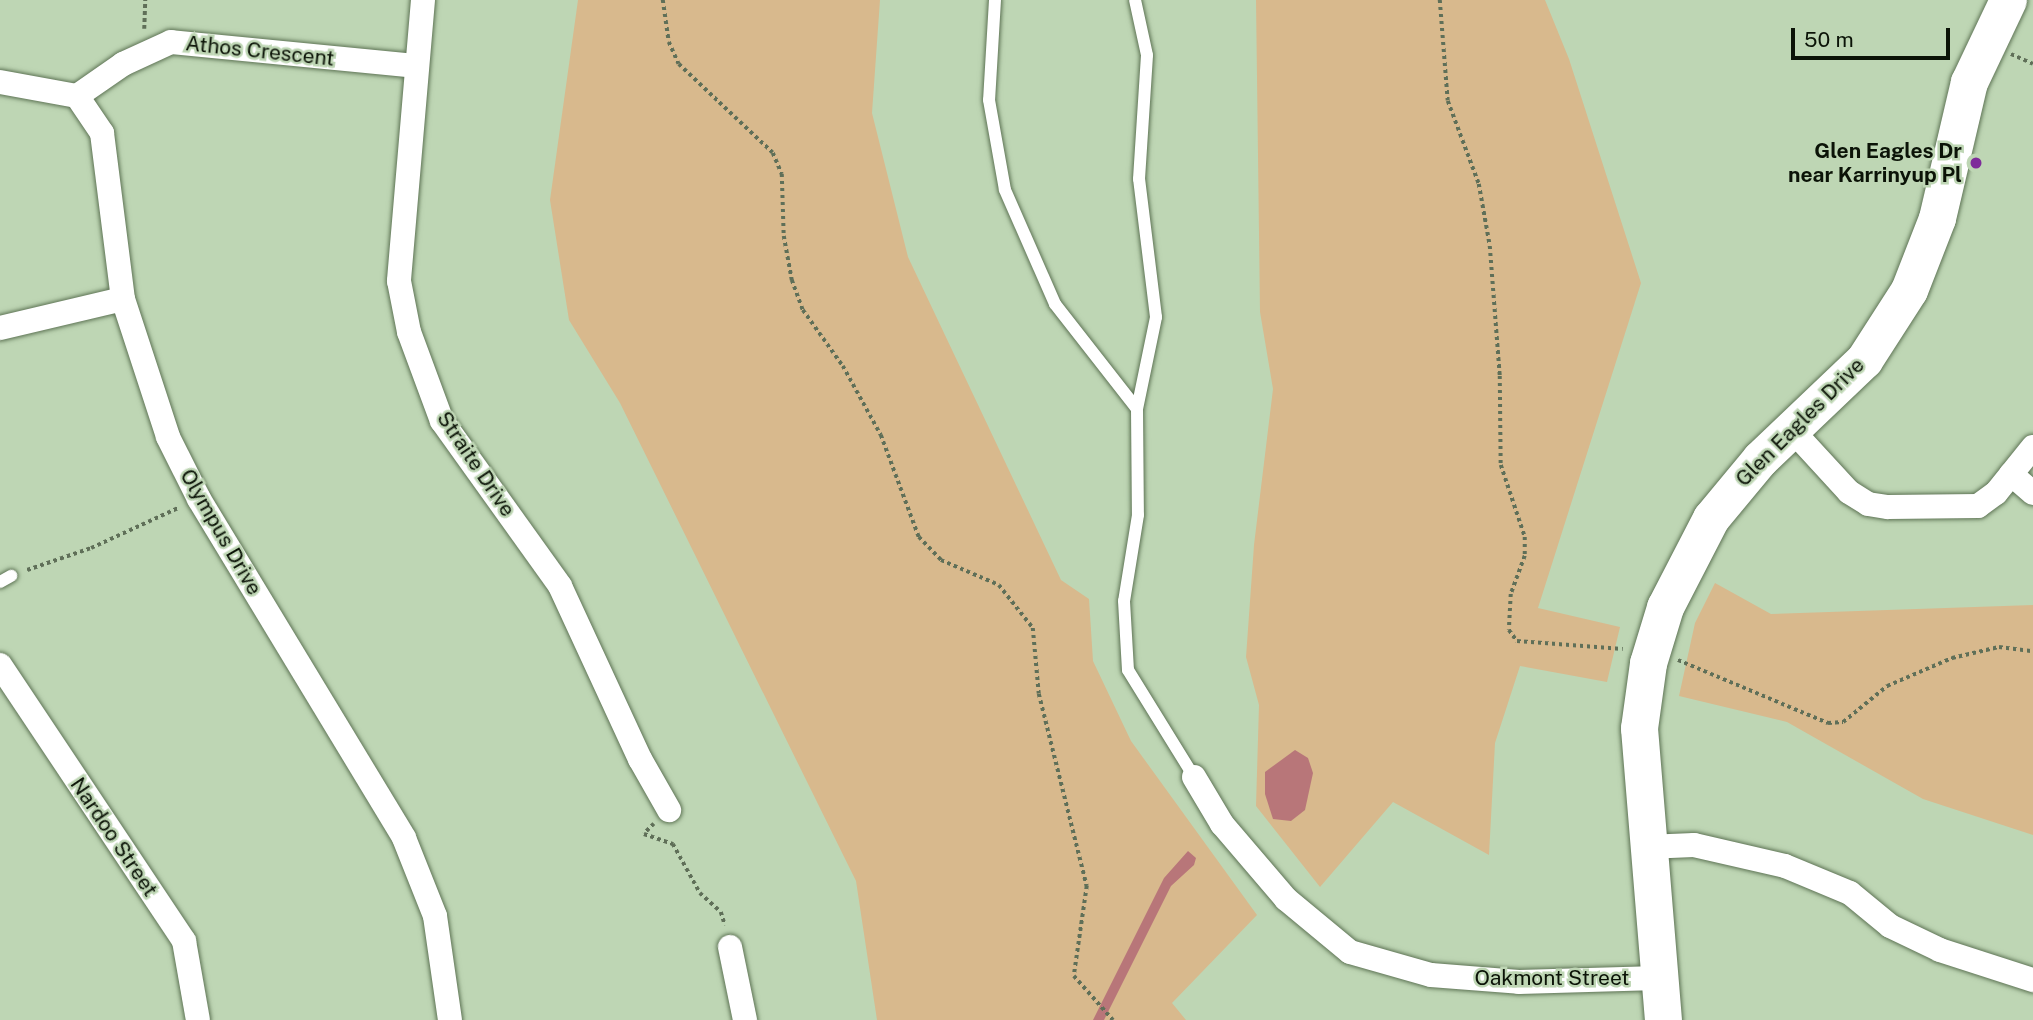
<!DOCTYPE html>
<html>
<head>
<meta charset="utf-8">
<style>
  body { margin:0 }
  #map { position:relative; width:2033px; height:1020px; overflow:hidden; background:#bed6b4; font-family:"Public Sans",sans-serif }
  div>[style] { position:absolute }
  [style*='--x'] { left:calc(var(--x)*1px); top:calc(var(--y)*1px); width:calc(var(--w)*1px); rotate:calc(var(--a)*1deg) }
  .green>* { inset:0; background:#d8b98d }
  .water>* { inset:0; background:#b87679 }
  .path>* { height:3.5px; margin-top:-1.75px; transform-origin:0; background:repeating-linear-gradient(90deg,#5f6f58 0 3.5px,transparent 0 7px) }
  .roads { filter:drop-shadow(0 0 2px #5e7455) drop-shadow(0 0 2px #5e7455) }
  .lane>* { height:12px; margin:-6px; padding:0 6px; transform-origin:6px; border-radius:6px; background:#fff }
  .street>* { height:24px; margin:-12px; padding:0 12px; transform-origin:12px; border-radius:12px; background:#fff }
  .secondary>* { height:37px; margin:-18.5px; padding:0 18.5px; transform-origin:18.5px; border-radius:18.5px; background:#fff }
  .dots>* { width:19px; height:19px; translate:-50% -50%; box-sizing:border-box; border:4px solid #bed6b4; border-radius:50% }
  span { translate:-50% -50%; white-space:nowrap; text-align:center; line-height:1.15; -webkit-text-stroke:5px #bed6b4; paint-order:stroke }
  .street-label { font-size:21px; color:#0b1307 }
  .poi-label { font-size:21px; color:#0b1307; font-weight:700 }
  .right { translate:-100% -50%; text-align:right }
  .scale { position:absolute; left:1791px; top:28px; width:159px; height:32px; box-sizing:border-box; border:4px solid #0b1307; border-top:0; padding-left:9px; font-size:21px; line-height:24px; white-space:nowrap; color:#0b1307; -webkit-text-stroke:5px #bed6b4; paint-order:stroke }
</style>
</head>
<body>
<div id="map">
  <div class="green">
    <div style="clip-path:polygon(578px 0,880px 0,872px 113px,908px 257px,1061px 580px,1089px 599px,1093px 661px,1131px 741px,1257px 915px,1172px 1003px,1186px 1020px,877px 1020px,856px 881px,620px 403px,569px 320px,550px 200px)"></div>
    <div style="clip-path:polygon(1256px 0,1545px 0,1569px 59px,1641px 283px,1538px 608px,1620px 627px,1607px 682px,1520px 666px,1495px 743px,1489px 855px,1393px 802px,1320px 887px,1256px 806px,1259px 705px,1246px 657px,1254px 545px,1273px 389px,1260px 312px)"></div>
    <div style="clip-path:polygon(1715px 583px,1771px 614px,2033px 605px,2033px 835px,1923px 799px,1787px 722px,1679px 696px,1695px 623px)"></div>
  </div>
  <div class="water">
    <div style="clip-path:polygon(1295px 750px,1308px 758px,1313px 773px,1305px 810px,1291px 821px,1273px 819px,1265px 794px,1265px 772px)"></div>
    <div style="clip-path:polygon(1188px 851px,1196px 858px,1194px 865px,1171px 886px,1104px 1020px,1093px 1020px,1164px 878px)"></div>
  </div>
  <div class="path">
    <div style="--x:663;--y:0;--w:42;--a:81.9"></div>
    <div style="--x:669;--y:42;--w:24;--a:66"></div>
    <div style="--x:679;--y:64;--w:129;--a:43.4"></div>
    <div style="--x:773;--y:153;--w:23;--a:67"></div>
    <div style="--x:782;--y:174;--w:62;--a:88.2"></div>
    <div style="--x:784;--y:236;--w:45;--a:79.7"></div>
    <div style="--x:792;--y:280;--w:32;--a:70"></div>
    <div style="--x:803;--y:310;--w:69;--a:54.5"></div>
    <div style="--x:843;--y:366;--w:79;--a:61.2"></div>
    <div style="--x:881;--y:435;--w:109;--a:69.6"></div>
    <div style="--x:919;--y:537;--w:32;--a:46"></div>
    <div style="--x:941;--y:560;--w:63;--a:23.3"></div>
    <div style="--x:999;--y:585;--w:55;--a:51.7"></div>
    <div style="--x:1033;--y:628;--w:66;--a:84.8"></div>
    <div style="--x:1039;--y:694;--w:198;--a:76"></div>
    <div style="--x:1087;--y:886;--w:91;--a:98.2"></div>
    <div style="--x:1074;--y:976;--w:59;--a:48.4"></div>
    <div style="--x:1440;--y:0;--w:101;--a:85.5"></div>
    <div style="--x:1448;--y:101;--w:89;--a:69.5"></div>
    <div style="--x:1479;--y:184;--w:63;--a:79.9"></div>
    <div style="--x:1490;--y:246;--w:130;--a:85.6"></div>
    <div style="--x:1500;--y:376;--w:89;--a:89.4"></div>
    <div style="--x:1501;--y:465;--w:76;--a:71.6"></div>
    <div style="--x:1525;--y:537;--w:19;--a:90"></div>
    <div style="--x:1525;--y:556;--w:40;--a:110.2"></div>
    <div style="--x:1511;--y:594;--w:36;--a:93"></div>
    <div style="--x:1509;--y:630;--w:14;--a:54"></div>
    <div style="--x:1517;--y:641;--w:106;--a:4.3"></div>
    <div style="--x:144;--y:29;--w:29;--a:-88"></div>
    <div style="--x:2011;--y:54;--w:24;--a:24"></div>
    <div style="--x:27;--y:570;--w:68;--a:-19"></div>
    <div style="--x:91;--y:548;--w:96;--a:-24.7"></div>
    <div style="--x:1678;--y:660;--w:163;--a:22.8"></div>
    <div style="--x:1828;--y:723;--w:15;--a:-4"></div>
    <div style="--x:1843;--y:722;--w:57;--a:-39.3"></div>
    <div style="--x:1887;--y:686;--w:71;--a:-23.3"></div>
    <div style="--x:1952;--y:658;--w:48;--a:-13.2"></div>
    <div style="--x:1999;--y:647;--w:34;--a:7"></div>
    <div style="--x:654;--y:824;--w:14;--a:135"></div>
    <div style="--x:644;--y:834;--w:31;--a:19"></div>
    <div style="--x:673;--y:844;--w:56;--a:61.1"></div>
    <div style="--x:700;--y:893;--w:28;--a:42"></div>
    <div style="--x:721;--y:912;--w:14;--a:73"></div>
  </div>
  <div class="roads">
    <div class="lane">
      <div style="--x:995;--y:0;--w:100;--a:93.4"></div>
      <div style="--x:989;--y:100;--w:91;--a:79.9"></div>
      <div style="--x:1005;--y:190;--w:124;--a:66.3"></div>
      <div style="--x:1055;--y:304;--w:133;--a:52"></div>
      <div style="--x:1137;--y:409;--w:94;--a:-78.3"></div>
      <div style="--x:1156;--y:317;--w:139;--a:-97"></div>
      <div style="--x:1139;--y:179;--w:124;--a:-86.3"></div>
      <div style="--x:1147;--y:55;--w:56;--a:-102.3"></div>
      <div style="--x:1137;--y:409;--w:106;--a:89.5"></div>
      <div style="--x:1138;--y:515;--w:87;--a:99.2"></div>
      <div style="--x:1124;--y:601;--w:69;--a:86.7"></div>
      <div style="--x:1128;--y:670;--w:126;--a:58.3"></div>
      <div style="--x:0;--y:582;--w:13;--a:-29"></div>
    </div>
    <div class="street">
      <div style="--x:423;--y:0;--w:282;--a:94.9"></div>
      <div style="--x:399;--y:281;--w:52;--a:78.9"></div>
      <div style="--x:409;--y:332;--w:95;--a:69.7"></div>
      <div style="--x:442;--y:421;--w:203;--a:54.4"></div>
      <div style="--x:560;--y:586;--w:191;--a:65.2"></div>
      <div style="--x:640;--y:759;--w:59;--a:60.4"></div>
      <div style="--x:0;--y:82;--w:78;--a:10.3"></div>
      <div style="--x:77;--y:96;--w:45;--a:56"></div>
      <div style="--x:102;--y:133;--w:167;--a:82.8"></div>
      <div style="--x:123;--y:299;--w:145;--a:71.9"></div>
      <div style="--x:168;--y:437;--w:69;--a:63.4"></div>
      <div style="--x:199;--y:499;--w:396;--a:58.8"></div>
      <div style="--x:404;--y:838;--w:84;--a:68.3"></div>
      <div style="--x:435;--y:916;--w:105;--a:81.8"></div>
      <div style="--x:77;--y:96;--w:56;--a:-34.8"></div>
      <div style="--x:123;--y:64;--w:53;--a:-24.6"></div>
      <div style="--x:171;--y:42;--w:246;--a:5.6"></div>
      <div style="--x:0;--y:328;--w:126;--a:-13.3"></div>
      <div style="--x:1792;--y:430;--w:84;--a:47.4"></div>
      <div style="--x:1849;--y:492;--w:22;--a:32"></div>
      <div style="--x:1868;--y:504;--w:20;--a:9"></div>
      <div style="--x:1888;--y:507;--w:90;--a:-0.6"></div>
      <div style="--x:1978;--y:506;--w:22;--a:-36"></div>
      <div style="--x:1996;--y:493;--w:59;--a:-51.2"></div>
      <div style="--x:2011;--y:474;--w:29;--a:41"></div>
      <div style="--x:0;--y:665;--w:332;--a:56.3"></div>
      <div style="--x:184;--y:941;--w:80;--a:80"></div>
      <div style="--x:1194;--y:777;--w:55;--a:59.2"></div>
      <div style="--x:1222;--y:824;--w:99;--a:49.5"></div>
      <div style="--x:1286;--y:899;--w:83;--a:39.6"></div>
      <div style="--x:1350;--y:952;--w:84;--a:15.9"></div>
      <div style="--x:1431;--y:975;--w:88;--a:4.5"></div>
      <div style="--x:1519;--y:982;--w:139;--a:-1.6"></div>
      <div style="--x:1646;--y:847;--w:48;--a:-2.4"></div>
      <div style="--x:1694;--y:845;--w:93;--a:13"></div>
      <div style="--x:1785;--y:866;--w:70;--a:22.6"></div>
      <div style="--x:1850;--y:893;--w:52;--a:39.5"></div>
      <div style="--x:1890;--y:926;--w:55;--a:25.6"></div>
      <div style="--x:1940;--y:950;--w:98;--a:17.9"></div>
      <div style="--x:730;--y:947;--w:75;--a:78.4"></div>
    </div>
    <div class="secondary">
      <div style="--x:1663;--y:1020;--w:293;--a:-94.7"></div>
      <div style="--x:1639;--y:728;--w:66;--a:-82.1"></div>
      <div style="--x:1648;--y:663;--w:59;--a:-73.1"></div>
      <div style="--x:1665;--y:607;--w:100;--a:-62.7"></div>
      <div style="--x:1711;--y:518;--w:77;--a:-50.3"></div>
      <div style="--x:1760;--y:459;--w:144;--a:-43.6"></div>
      <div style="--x:1864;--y:360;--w:83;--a:-57.3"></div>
      <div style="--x:1909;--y:290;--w:77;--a:-68.7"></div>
      <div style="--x:1937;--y:218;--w:140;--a:-76.8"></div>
      <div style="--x:1969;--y:82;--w:91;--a:-64.6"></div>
    </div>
  </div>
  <div class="dots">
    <div style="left:1976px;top:163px;background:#7e2b9a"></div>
  </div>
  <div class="street-label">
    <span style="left:260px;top:51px;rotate:6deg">Athos Crescent</span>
    <span style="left:1800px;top:422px;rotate:-45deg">Glen Eagles Drive</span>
    <span style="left:476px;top:464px;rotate:56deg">Straite Drive</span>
    <span style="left:221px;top:532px;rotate:60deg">Olympus Drive</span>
    <span style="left:114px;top:837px;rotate:56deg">Nardoo Street</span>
    <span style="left:1552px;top:978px">Oakmont Street</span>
  </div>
  <div class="poi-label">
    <span class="right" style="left:1962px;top:163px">Glen Eagles Dr<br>near Karrinyup Pl</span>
  </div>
  <div class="scale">50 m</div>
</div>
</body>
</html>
